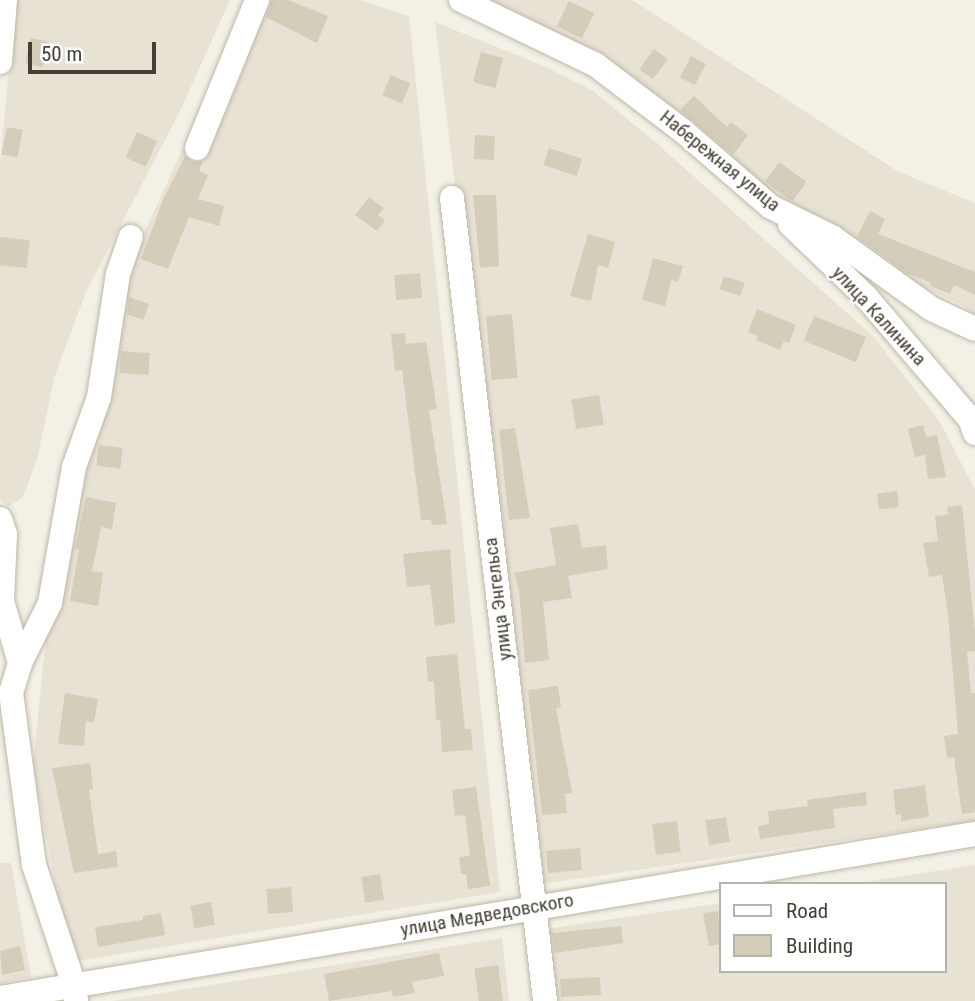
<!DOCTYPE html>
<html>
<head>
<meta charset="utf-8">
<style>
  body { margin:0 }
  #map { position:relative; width:975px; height:1001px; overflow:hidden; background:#f3f0e5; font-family:"Roboto Condensed",sans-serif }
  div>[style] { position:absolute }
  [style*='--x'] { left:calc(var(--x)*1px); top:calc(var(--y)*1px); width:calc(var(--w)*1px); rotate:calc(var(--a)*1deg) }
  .residential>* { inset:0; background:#e7e2d3 }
  .building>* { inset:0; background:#d4cdba; transform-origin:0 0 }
  .roads { filter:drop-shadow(0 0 2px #beb8a8) drop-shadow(0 0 2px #beb8a8) }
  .minor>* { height:24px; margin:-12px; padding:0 12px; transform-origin:12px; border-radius:12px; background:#fff }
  span { translate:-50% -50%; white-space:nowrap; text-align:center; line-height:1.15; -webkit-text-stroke:5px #fff; paint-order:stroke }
  .street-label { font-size:19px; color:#454035 }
  .legend { position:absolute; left:719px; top:882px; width:228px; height:91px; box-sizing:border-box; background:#fff; border:2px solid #b5b3ae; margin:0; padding:9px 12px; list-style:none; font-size:21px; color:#454035 }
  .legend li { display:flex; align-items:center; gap:14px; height:35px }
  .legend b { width:35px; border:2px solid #b5b3ae }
  .scale { position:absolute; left:28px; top:42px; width:128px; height:32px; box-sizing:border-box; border:4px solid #454035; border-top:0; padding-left:9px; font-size:21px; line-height:24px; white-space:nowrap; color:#454035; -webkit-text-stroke:5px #fff; paint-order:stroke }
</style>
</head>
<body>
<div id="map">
  <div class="residential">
    <div style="clip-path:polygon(12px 0,230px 0,180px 111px,86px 292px,55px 375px,37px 459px,23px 497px,8px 507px,0 499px,0 163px,13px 28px)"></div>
    <div style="clip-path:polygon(251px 0,359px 0,409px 16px,500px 892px,70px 962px,33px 766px,49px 607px,125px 275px)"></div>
    <div style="clip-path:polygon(467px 0,632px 0,899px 172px,975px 203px,975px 315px,962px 305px,878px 266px,786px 204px,609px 62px)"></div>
    <div style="clip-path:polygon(435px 22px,544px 66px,592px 90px,654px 141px,874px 337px,940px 422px,975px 490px,975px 821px,541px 884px)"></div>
    <div style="clip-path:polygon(0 863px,11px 863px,31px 977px,0 983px)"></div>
    <div style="clip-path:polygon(975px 865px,975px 1001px,556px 1001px,546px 929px,721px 903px,721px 971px,945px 971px,945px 884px,852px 884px)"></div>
    <div style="clip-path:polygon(502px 938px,509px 1001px,113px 1001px)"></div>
  </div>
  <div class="building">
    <div style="clip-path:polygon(272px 0,288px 0,328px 16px,317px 43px,266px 17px)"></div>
    <div style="left:569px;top:1px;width:28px;height:28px;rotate:26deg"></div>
    <div style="left:31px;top:38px;width:18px;height:26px;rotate:13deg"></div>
    <div style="left:654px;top:49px;width:17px;height:25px;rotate:36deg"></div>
    <div style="left:481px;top:52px;width:23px;height:31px;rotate:15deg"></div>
    <div style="left:691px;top:56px;width:17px;height:24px;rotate:28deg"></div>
    <div style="left:391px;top:75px;width:21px;height:22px;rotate:23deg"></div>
    <div style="clip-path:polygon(694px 96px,727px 127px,731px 122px,748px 135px,733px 155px,680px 110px)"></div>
    <div style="left:7px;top:127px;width:16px;height:28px;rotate:11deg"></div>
    <div style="left:137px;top:132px;width:22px;height:28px;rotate:24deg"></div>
    <div style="left:475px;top:135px;width:20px;height:24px;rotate:3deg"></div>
    <div style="left:549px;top:148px;width:35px;height:18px;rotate:18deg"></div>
    <div style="clip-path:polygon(185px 156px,192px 162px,203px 161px,199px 171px,208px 175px,198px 199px,224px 206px,219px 226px,189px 217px,168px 269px,141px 259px,163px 200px)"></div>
    <div style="left:779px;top:162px;width:34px;height:24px;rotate:36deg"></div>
    <div style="clip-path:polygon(473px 195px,496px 195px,499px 266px,480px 268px)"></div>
    <div style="clip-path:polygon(369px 197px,384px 208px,378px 215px,385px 220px,377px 231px,355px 215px)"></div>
    <div style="clip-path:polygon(870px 211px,885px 219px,878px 234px,975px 272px,975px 295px,954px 285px,950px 294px,929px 285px,931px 283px,907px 273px,857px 237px)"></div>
    <div style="clip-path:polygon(588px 234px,615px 242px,608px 268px,598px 265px,591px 301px,570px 296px)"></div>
    <div style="left:0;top:237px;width:30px;height:28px;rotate:6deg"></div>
    <div style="clip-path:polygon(653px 258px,683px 266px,678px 282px,671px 280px,665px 306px,642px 300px)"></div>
    <div style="left:420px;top:273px;width:25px;height:26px;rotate:85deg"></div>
    <div style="left:724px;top:276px;width:22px;height:14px;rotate:18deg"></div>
    <div style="clip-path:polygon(129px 297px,149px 304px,143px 320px,127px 314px)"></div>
    <div style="clip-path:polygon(757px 309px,796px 325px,789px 343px,784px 341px,780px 350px,756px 340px,758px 336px,748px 332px)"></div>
    <div style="left:512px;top:314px;width:64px;height:26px;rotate:85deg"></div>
    <div style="left:814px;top:316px;width:56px;height:27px;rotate:22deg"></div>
    <div style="clip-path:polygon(405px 333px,406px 344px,426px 342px,437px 409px,429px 410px,447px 524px,432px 525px,431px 520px,421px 520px,402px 370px,395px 371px,391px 334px)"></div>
    <div style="left:121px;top:351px;width:29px;height:22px;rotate:4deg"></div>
    <div style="left:599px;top:395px;width:30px;height:28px;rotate:81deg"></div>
    <div style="clip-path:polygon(923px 425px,926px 437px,937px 435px,946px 477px,928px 479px,925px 455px,915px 457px,908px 429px)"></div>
    <div style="clip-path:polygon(515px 428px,530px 518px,509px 520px,499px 430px)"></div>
    <div style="left:99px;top:445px;width:24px;height:21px;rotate:7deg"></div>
    <div style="left:897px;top:491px;width:16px;height:20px;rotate:83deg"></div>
    <div style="clip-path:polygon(86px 497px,116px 503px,112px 529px,101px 527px,92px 571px,103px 573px,98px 606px,70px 601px,79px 549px,75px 549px)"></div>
    <div style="clip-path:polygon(962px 505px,975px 633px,975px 651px,967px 652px,971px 693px,975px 693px,975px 812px,962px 814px,954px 757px,947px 758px,944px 736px,958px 734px,948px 615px,942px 575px,929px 577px,923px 543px,938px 541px,935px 516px,948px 515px,947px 507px)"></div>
    <div style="clip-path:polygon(578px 524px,582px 548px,606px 545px,608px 569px,568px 576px,572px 598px,543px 602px,549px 660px,525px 663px,519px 591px,514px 573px,556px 565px,550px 528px)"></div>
    <div style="clip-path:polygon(450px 549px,455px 623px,435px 626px,430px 585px,407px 587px,403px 554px)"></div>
    <div style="clip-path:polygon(457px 654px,465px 729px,471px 729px,473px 750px,442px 752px,440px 720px,436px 720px,434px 681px,428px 682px,426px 657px)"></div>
    <div style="clip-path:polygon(558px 686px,561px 707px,556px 708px,572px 793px,565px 794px,567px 813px,542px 815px,528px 690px)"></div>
    <div style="clip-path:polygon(65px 693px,98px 699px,94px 722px,86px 721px,84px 746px,58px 744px)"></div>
    <div style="clip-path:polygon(90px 763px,93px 789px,89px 790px,98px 854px,116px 851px,118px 867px,74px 873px,52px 768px)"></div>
    <div style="clip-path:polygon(925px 785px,929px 817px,901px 821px,901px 814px,896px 815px,893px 790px)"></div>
    <div style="clip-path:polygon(476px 787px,490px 886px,468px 889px,466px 874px,461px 874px,459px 857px,470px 856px,465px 815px,455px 816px,452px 790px)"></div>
    <div style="clip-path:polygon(866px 792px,867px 805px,833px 809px,835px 828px,760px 839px,758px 826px,769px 824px,768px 811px,808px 806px,807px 800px)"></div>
    <div style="left:726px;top:817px;width:25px;height:21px;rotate:81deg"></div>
    <div style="left:677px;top:821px;width:31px;height:25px;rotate:83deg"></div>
    <div style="left:580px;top:848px;width:22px;height:34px;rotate:85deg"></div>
    <div style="left:380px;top:874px;width:26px;height:19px;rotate:81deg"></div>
    <div style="left:291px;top:887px;width:25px;height:25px;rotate:85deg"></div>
    <div style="left:211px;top:902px;width:23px;height:21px;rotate:80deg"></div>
    <div style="clip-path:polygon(718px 911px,721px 944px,709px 946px,703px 913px)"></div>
    <div style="clip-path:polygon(161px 913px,165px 935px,98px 947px,95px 927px,143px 920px,143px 916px)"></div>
    <div style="clip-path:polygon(621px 926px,623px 943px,555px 953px,552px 933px)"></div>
    <div style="clip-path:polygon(20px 946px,25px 970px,2px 975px,0 951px)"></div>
    <div style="clip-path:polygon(439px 953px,444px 976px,412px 982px,415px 993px,393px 997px,392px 991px,329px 1001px,324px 974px)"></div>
    <div style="left:498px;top:965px;width:36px;height:24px;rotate:82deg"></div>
    <div style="left:600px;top:977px;width:18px;height:40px;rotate:87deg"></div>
  </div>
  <div class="roads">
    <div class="minor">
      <div style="--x:461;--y:0;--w:150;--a:25.7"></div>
      <div style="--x:596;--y:65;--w:109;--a:37.2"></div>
      <div style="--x:683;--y:131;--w:116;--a:40.8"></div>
      <div style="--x:771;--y:207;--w:68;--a:26.2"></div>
      <div style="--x:832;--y:237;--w:123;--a:35.8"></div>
      <div style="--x:932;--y:309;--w:47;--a:24.9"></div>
      <div style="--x:0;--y:62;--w:62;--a:-85.4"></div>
      <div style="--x:197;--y:148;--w:160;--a:-67.9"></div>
      <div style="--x:452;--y:198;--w:808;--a:83.39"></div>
      <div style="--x:790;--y:224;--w:105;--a:43.8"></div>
      <div style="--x:866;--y:297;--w:160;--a:49.6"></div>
      <div style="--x:970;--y:419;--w:15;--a:70"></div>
      <div style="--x:0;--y:519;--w:16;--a:72"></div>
      <div style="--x:5;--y:534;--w:67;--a:92.6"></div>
      <div style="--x:2;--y:601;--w:65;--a:73.8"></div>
      <div style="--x:0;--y:998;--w:989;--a:-9.55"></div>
      <div style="--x:76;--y:1000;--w:15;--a:-98"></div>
      <div style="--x:74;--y:985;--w:126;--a:-108.4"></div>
      <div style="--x:34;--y:865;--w:174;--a:-97.6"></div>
      <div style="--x:11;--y:693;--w:31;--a:-73"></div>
      <div style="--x:20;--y:663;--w:67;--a:-63.4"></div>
      <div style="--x:50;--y:603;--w:138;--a:-80"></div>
      <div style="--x:74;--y:467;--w:74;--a:-70.3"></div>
      <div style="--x:99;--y:397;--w:124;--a:-81.2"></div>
      <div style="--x:118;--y:274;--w:39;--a:-71"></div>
    </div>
  </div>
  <div class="street-label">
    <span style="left:720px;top:161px;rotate:39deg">Набережная улица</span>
    <span style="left:879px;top:316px;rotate:47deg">улица Калинина</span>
    <span style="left:498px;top:599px;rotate:-97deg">улица Энгельса</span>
    <span style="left:487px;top:915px;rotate:-10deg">улица Медведовского</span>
  </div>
  <ul class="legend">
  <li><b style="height:9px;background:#fff"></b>Road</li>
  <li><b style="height:19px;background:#d4cdba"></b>Building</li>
  </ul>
  <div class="scale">50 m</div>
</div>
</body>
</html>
